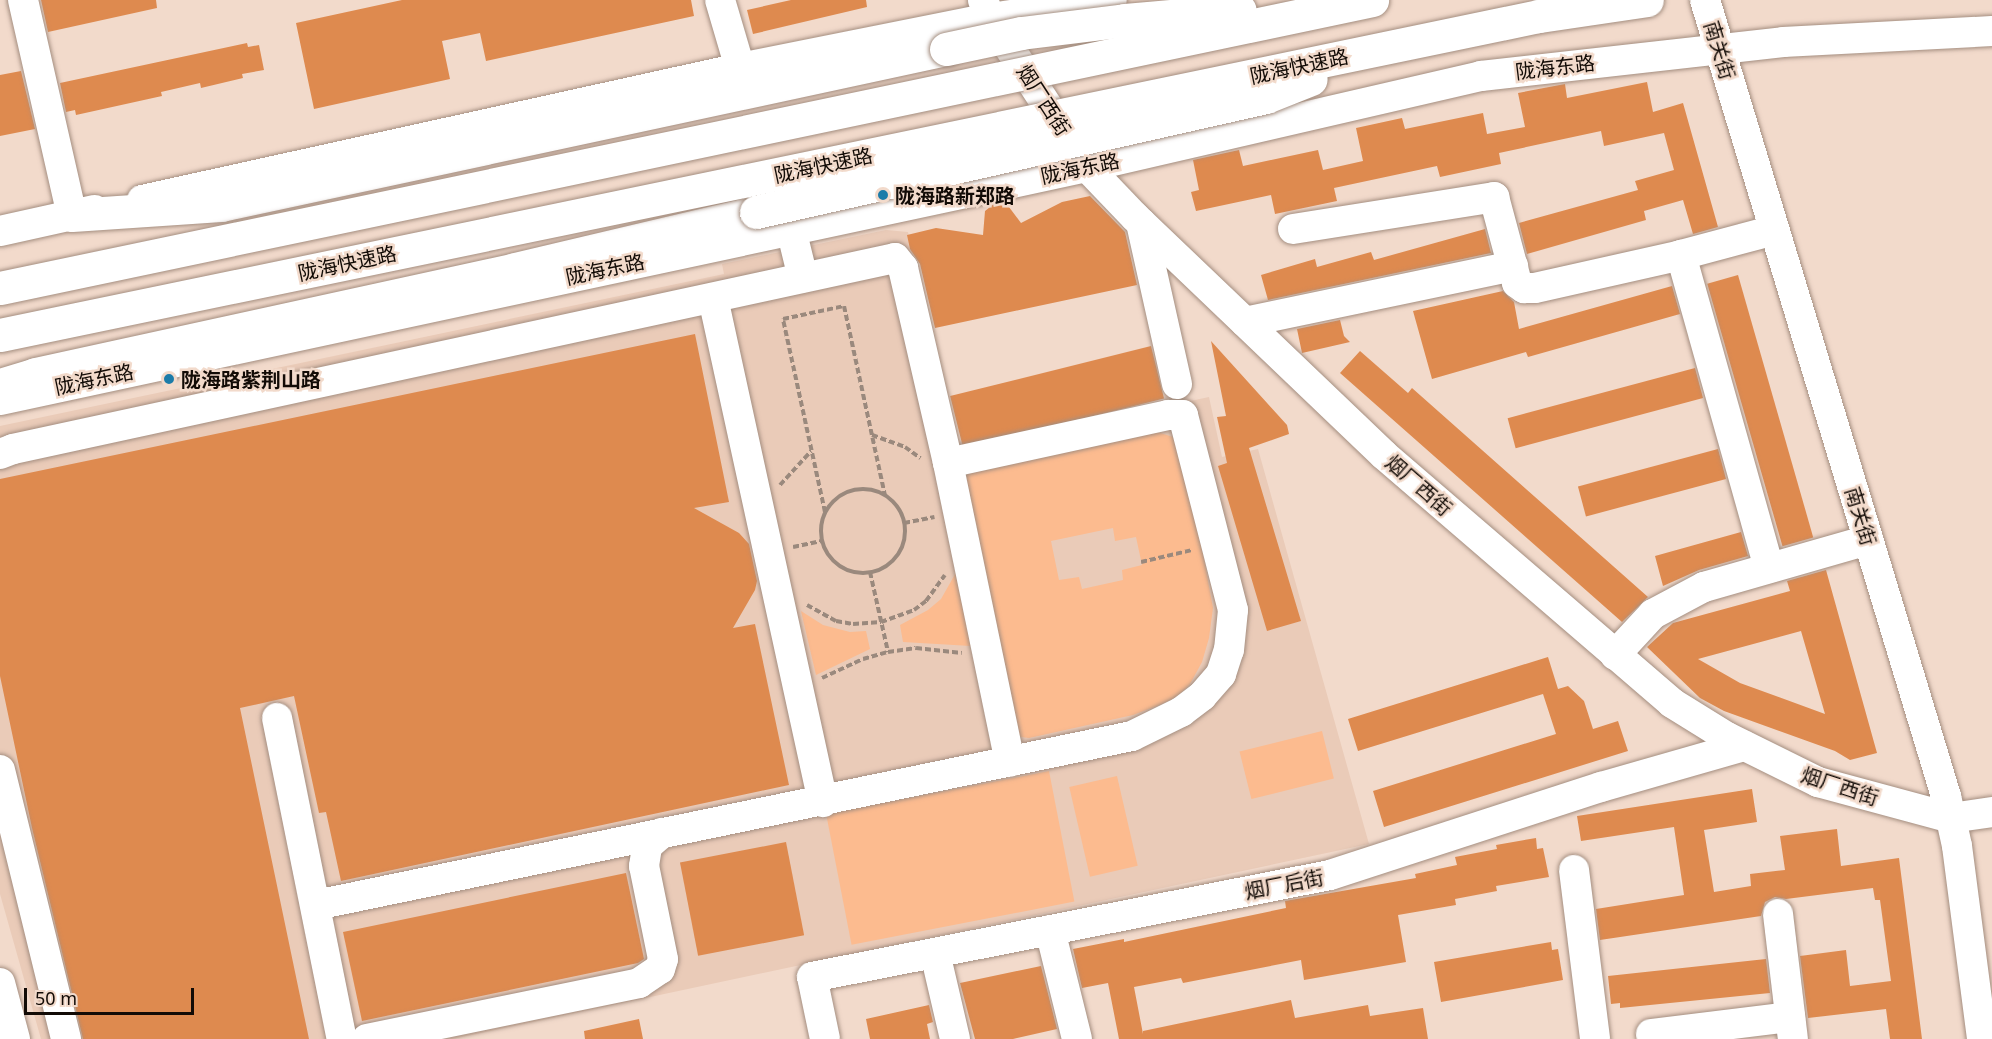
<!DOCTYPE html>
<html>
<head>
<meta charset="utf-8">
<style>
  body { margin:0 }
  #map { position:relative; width:1992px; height:1039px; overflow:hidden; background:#f2dacb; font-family:"Noto Sans","Noto Sans SC",sans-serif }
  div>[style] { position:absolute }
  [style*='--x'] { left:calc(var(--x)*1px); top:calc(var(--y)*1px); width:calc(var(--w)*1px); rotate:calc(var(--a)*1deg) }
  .built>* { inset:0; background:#eacbb8 }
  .green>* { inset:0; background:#fcbb8f; transform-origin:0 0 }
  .building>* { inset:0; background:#de8a4f; transform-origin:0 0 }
  .path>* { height:4px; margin-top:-2px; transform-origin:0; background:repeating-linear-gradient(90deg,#9a897d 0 6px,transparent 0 9px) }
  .path>.ring { margin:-2px; padding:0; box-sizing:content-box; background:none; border:4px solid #9a897d; border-radius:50% }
  .roads { filter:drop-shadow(0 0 2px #a48e80) drop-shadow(0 0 2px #a48e80) }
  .minor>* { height:30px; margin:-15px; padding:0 15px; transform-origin:15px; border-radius:15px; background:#fff }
  .highway>* { height:33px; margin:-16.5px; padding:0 16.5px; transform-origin:16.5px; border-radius:16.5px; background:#fff }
  .bridges { filter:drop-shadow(0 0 2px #a48e80) drop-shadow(0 0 2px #a48e80) }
  .highway-bridge>* { height:33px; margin:-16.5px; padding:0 16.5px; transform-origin:16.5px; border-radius:16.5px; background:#fff }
  .dots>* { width:16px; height:16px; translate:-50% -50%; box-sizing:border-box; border:3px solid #f2dacb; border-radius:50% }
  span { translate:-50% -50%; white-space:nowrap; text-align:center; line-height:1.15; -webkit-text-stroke:5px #f2dacb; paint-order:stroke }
  .street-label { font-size:20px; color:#120b06 }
  .poi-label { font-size:20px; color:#120b06; font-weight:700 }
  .left { translate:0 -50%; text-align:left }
  .scale { position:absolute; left:24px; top:988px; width:170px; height:27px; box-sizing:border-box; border:3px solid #120b06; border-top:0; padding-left:8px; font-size:18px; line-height:21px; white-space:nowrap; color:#120b06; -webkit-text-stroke:4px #f2dacb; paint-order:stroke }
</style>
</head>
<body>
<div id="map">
  <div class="built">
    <div style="clip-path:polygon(886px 230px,908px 232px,956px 451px,1209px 397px,1222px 457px,1258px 449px,1369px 844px,453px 1039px,41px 1039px,0 894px,0 426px,724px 274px,722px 264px)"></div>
  </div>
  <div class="green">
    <div style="clip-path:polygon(evenodd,1154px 431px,1173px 437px,1179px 447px,1204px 559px,1213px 608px,1209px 638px,1202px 662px,1190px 684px,1177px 697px,1157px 706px,1133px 715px,1029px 738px,1021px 737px,1014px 731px,965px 476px,973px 471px,1154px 431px,1113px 528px,1115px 541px,1136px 537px,1142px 565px,1122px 570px,1123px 580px,1082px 589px,1079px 577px,1059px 580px,1051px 541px,1113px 528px)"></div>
    <div style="clip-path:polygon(958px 569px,971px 646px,903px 642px,900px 625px,928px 610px,941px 599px)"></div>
    <div style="clip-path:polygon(801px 611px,823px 625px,850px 632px,866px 631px,870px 649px,816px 675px)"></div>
    <div style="left:1322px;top:731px;width:49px;height:85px;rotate:76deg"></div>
    <div style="left:1049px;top:771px;width:133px;height:227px;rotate:79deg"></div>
    <div style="left:1117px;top:776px;width:92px;height:49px;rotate:77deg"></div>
  </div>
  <div class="building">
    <div style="clip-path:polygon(41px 0,156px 0,157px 8px,48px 32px)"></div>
    <div style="clip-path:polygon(402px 0,691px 0,694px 16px,486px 61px,480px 33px,442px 41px,450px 79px,314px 109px,296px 23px)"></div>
    <div style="clip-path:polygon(791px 0,866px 0,867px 7px,753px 34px,747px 10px)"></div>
    <div style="clip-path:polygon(247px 43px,248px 47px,259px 45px,264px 70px,242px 74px,243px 78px,201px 88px,200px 83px,161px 92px,162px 96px,76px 115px,75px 110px,66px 112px,60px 83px)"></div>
    <div style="clip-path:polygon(21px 71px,35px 129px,0 136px,0 75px)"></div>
    <div style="clip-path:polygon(1647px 82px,1653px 112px,1683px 103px,1718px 227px,1693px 234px,1683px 200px,1644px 211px,1646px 220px,1527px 254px,1519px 223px,1638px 190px,1635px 181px,1674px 170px,1664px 133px,1604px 146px,1601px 131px,1499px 153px,1501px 164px,1440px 177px,1437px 166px,1334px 188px,1337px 201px,1275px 214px,1271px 195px,1196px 211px,1191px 192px,1199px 190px,1193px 160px,1239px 150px,1243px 166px,1318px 150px,1323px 170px,1363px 161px,1356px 128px,1402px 118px,1405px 129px,1483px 113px,1487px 134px,1525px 127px,1518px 93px,1565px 84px,1567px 98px)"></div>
    <div style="clip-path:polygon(1090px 196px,1125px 232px,1137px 285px,935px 328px,920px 264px,910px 249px,907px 235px,936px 228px,983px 235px,985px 211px,994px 204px,1003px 204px,1009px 207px,1021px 223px,1062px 202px)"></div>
    <div style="clip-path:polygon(1485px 229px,1491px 253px,1268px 300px,1261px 275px,1315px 259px,1317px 267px,1371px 252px,1374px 260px)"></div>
    <div style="left:1738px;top:275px;width:273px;height:32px;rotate:74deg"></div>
    <div style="clip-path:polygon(1672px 286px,1680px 314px,1528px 357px,1526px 352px,1432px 379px,1413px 311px,1503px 291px,1514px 302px,1519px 329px)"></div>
    <div style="clip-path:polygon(1340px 320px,1344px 336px,1350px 342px,1302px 353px,1297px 329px)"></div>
    <div style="clip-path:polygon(695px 334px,729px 502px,694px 508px,739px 533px,749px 544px,757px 581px,755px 590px,733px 628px,755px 624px,789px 785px,341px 881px,326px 812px,319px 813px,294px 696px,240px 708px,309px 1039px,83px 1039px,32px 828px,0 676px,0 479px)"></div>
    <div style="clip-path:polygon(1211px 341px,1287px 425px,1289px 434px,1249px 448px,1301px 621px,1267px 631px,1218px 466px,1227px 463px,1217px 417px,1226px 416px)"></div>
    <div style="left:1151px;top:346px;width:54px;height:207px;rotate:76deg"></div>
    <div style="clip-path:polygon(1360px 351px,1408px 393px,1412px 388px,1648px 597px,1622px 622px,1340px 373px)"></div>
    <div style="left:1695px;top:368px;width:31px;height:194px;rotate:75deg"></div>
    <div style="left:1718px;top:449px;width:31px;height:145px;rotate:75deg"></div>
    <div style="clip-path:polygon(1741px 532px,1748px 556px,1699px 570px,1663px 586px,1655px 556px)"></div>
    <div style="clip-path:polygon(evenodd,1826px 570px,1877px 753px,1850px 760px,1835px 751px,1724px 711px,1700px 698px,1647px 647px,1673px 623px,1790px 591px,1787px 581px,1826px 570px,1801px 631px,1825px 714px,1740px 683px,1698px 659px,1801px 631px)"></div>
    <div style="clip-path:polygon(1548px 657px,1558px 689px,1568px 686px,1584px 701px,1593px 729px,1618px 721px,1628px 751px,1384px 827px,1373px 791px,1556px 734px,1543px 694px,1358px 751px,1348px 719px)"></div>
    <div style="clip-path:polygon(1752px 789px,1757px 822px,1704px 830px,1714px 892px,1751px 886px,1750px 874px,1785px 870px,1780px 836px,1837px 829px,1841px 866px,1899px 858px,1922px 1039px,1890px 1039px,1886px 1009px,1808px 1018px,1800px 956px,1846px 950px,1850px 986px,1891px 981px,1880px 900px,1875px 900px,1873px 888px,1786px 899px,1775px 897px,1765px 902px,1761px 916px,1600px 940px,1596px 909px,1684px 895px,1674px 827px,1581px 841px,1577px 816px)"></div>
    <div style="clip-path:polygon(1536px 838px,1537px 849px,1543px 848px,1549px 877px,1496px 886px,1497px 891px,1455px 899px,1456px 905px,1398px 915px,1406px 962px,1304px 980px,1301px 960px,1183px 983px,1181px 978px,1134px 987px,1143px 1034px,1143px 1031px,1291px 1000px,1295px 1018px,1368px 1005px,1370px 1016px,1423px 1008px,1428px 1039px,1119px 1039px,1108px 983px,1082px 988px,1073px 949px,1124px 939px,1124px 942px,1286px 908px,1285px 901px,1416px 878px,1415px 874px,1457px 865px,1455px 857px,1497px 849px,1496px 845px)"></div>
    <div style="left:786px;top:842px;width:95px;height:108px;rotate:79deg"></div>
    <div style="clip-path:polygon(626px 873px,644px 959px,638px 963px,362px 1021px,343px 932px)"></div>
    <div style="clip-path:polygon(1551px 942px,1552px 950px,1558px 949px,1563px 980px,1441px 1002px,1434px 962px)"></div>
    <div style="clip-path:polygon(1766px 959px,1770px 993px,1620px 1008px,1620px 1003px,1611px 1004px,1608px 976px)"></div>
    <div style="clip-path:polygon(1041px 966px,1057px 1029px,1013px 1039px,975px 1039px,960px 983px)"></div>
    <div style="clip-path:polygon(929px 1005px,933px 1022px,927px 1024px,930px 1039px,870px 1039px,866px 1019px)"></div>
    <div style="clip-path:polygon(639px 1019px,643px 1039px,585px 1039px,584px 1031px)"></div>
  </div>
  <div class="path">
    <div style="--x:872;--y:435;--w:35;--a:20"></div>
    <div style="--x:905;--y:447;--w:19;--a:36"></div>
    <div style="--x:780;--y:485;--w:46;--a:-47.6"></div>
    <div class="ring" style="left:821px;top:489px;width:80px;height:80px"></div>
    <div style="--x:825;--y:512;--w:198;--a:-102.3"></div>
    <div style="--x:783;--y:319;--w:62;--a:-12"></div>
    <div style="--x:844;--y:306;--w:193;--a:77.8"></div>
    <div style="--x:904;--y:523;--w:31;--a:-11"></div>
    <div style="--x:793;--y:547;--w:29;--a:-12"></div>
    <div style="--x:1141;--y:562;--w:52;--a:-13.2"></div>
    <div style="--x:870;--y:572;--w:82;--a:77.3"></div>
    <div style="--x:807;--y:605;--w:33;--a:29"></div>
    <div style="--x:836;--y:621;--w:17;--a:10"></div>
    <div style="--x:853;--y:624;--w:28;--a:-4"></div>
    <div style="--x:881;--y:622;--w:35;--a:-20"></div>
    <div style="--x:914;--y:610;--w:15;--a:-37"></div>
    <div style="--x:926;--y:601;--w:32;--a:-54"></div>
    <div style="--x:822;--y:678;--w:45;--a:-24.9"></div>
    <div style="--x:863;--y:659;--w:26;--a:-16"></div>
    <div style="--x:888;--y:652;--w:28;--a:-8"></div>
    <div style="--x:916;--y:648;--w:46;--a:6.2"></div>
  </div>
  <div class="roads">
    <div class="minor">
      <div style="--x:23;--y:0;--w:221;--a:77.2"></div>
      <div style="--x:720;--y:0;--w:71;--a:73.6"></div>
      <div style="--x:983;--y:0;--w:19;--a:69"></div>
      <div style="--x:990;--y:18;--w:178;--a:56.9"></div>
      <div style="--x:1087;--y:167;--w:69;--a:46.2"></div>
      <div style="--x:1135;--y:217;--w:344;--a:43.7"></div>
      <div style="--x:1384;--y:455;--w:380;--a:40.7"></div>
      <div style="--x:1672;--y:703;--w:65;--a:31.7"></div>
      <div style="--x:1727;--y:737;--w:102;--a:26.3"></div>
      <div style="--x:1818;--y:782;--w:138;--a:15.1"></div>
      <div style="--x:1951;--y:818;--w:41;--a:-8.3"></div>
      <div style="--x:1705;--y:0;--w:832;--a:73.16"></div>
      <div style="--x:1946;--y:796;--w:51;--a:77.6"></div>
      <div style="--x:1957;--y:846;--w:195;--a:82.6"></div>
      <div style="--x:142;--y:200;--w:612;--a:-12.45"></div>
      <div style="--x:740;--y:68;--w:255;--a:-11.3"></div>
      <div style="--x:990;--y:18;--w:123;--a:-8.4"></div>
      <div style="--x:1141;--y:223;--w:165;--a:77.4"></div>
      <div style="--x:791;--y:229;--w:50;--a:76.2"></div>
      <div style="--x:1293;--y:229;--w:204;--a:-9"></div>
      <div style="--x:1494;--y:197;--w:89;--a:75"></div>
      <div style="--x:1517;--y:283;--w:9;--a:36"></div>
      <div style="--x:1524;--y:288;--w:11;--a:0"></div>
      <div style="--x:1535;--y:288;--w:150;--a:-12.7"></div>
      <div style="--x:1681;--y:255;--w:96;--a:-15"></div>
      <div style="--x:0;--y:231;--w:97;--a:-12.5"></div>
      <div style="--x:1681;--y:255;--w:325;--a:74.3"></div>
      <div style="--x:713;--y:298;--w:516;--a:77.69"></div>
      <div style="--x:1245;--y:322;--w:274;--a:-11.8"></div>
      <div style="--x:0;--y:400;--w:1112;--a:-12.1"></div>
      <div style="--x:1087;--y:167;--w:404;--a:-13"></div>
      <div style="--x:1481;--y:76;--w:304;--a:-6.4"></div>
      <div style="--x:1783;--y:42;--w:209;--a:-3"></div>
      <div style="--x:0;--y:454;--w:14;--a:-21"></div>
      <div style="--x:13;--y:449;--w:902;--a:-12.22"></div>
      <div style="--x:895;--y:258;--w:13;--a:51"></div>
      <div style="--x:903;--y:268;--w:200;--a:77"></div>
      <div style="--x:948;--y:463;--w:305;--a:78.3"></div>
      <div style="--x:1615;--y:655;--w:56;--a:-47.2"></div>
      <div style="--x:1653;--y:614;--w:58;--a:-27.9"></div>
      <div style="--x:1704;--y:587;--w:171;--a:-16"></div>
      <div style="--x:277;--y:718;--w:328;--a:78.6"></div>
      <div style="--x:0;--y:770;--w:277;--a:76.2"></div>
      <div style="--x:1574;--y:870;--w:170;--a:82.9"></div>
      <div style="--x:316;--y:905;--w:833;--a:-11.7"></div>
      <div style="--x:1132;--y:736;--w:55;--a:-26.1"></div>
      <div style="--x:1181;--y:712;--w:26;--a:-37"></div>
      <div style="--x:1202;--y:696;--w:29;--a:-49"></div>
      <div style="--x:1221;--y:674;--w:25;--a:-72"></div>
      <div style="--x:1229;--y:650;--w:40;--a:-84.3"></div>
      <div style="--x:1233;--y:610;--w:201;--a:-104.4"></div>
      <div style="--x:1183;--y:415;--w:15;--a:180"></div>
      <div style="--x:1168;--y:415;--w:225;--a:167.7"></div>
      <div style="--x:1778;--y:914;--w:126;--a:83.2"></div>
      <div style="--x:1050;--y:930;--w:112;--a:76.1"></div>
      <div style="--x:935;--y:953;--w:88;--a:76.9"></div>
      <div style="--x:0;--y:983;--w:58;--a:75"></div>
      <div style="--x:1651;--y:1034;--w:140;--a:-7"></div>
      <div style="--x:367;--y:1039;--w:278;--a:-11.6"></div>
      <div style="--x:639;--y:983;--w:25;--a:-34"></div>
      <div style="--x:660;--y:969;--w:10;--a:-73"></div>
      <div style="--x:663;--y:959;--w:95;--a:-101.5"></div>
      <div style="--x:644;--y:866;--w:20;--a:-81"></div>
      <div style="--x:647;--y:846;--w:20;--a:-41"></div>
      <div style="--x:825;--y:1039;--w:63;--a:-101.8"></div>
      <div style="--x:812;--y:977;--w:528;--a:-11.14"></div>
      <div style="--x:1330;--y:875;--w:285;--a:-18"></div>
      <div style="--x:1601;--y:787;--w:149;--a:-16"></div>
    </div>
    <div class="highway">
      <div style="--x:72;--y:215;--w:149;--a:-3.8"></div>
      <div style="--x:221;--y:205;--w:742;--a:-12.14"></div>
      <div style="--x:0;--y:385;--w:37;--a:-17"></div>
      <div style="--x:35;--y:374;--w:491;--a:-12.3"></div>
      <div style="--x:515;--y:269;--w:248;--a:-13.3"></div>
    </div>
  </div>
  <div class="bridges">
    <div class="highway-bridge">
      <div style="--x:946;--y:49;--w:77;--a:-12"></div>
      <div style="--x:1021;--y:33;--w:105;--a:-7.1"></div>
      <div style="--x:1125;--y:20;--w:115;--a:-5"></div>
      <div style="--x:756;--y:212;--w:523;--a:-12.71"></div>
      <div style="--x:1266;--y:97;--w:48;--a:-21.8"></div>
      <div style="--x:0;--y:288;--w:1402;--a:-11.85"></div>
      <div style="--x:0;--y:335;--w:1572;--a:-11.71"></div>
      <div style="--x:1539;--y:16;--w:109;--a:-8.4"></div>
    </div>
  </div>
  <div class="dots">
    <div style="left:883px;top:195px;background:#1c7ca9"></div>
    <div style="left:169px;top:379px;background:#1c7ca9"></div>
  </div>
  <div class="street-label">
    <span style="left:1720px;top:50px;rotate:73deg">南关街</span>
    <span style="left:1299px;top:66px;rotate:-12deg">陇海快速路</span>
    <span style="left:1555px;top:67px;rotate:-7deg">陇海东路</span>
    <span style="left:1044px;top:100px;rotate:57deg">烟厂西街</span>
    <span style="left:823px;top:165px;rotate:-12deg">陇海快速路</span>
    <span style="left:1080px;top:168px;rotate:-12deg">陇海东路</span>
    <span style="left:347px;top:263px;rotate:-12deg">陇海快速路</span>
    <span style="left:605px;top:269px;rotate:-12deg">陇海东路</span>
    <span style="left:94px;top:379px;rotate:-12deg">陇海东路</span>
    <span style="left:1419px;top:485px;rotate:41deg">烟厂西街</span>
    <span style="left:1861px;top:516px;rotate:73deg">南关街</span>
    <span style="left:1840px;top:786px;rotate:18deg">烟厂西街</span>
    <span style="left:1284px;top:884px;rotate:-11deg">烟厂后街</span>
  </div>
  <div class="poi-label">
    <span class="left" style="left:895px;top:195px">陇海路新郑路</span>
    <span class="left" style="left:181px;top:379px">陇海路紫荆山路</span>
  </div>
  <div class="scale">50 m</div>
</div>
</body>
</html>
